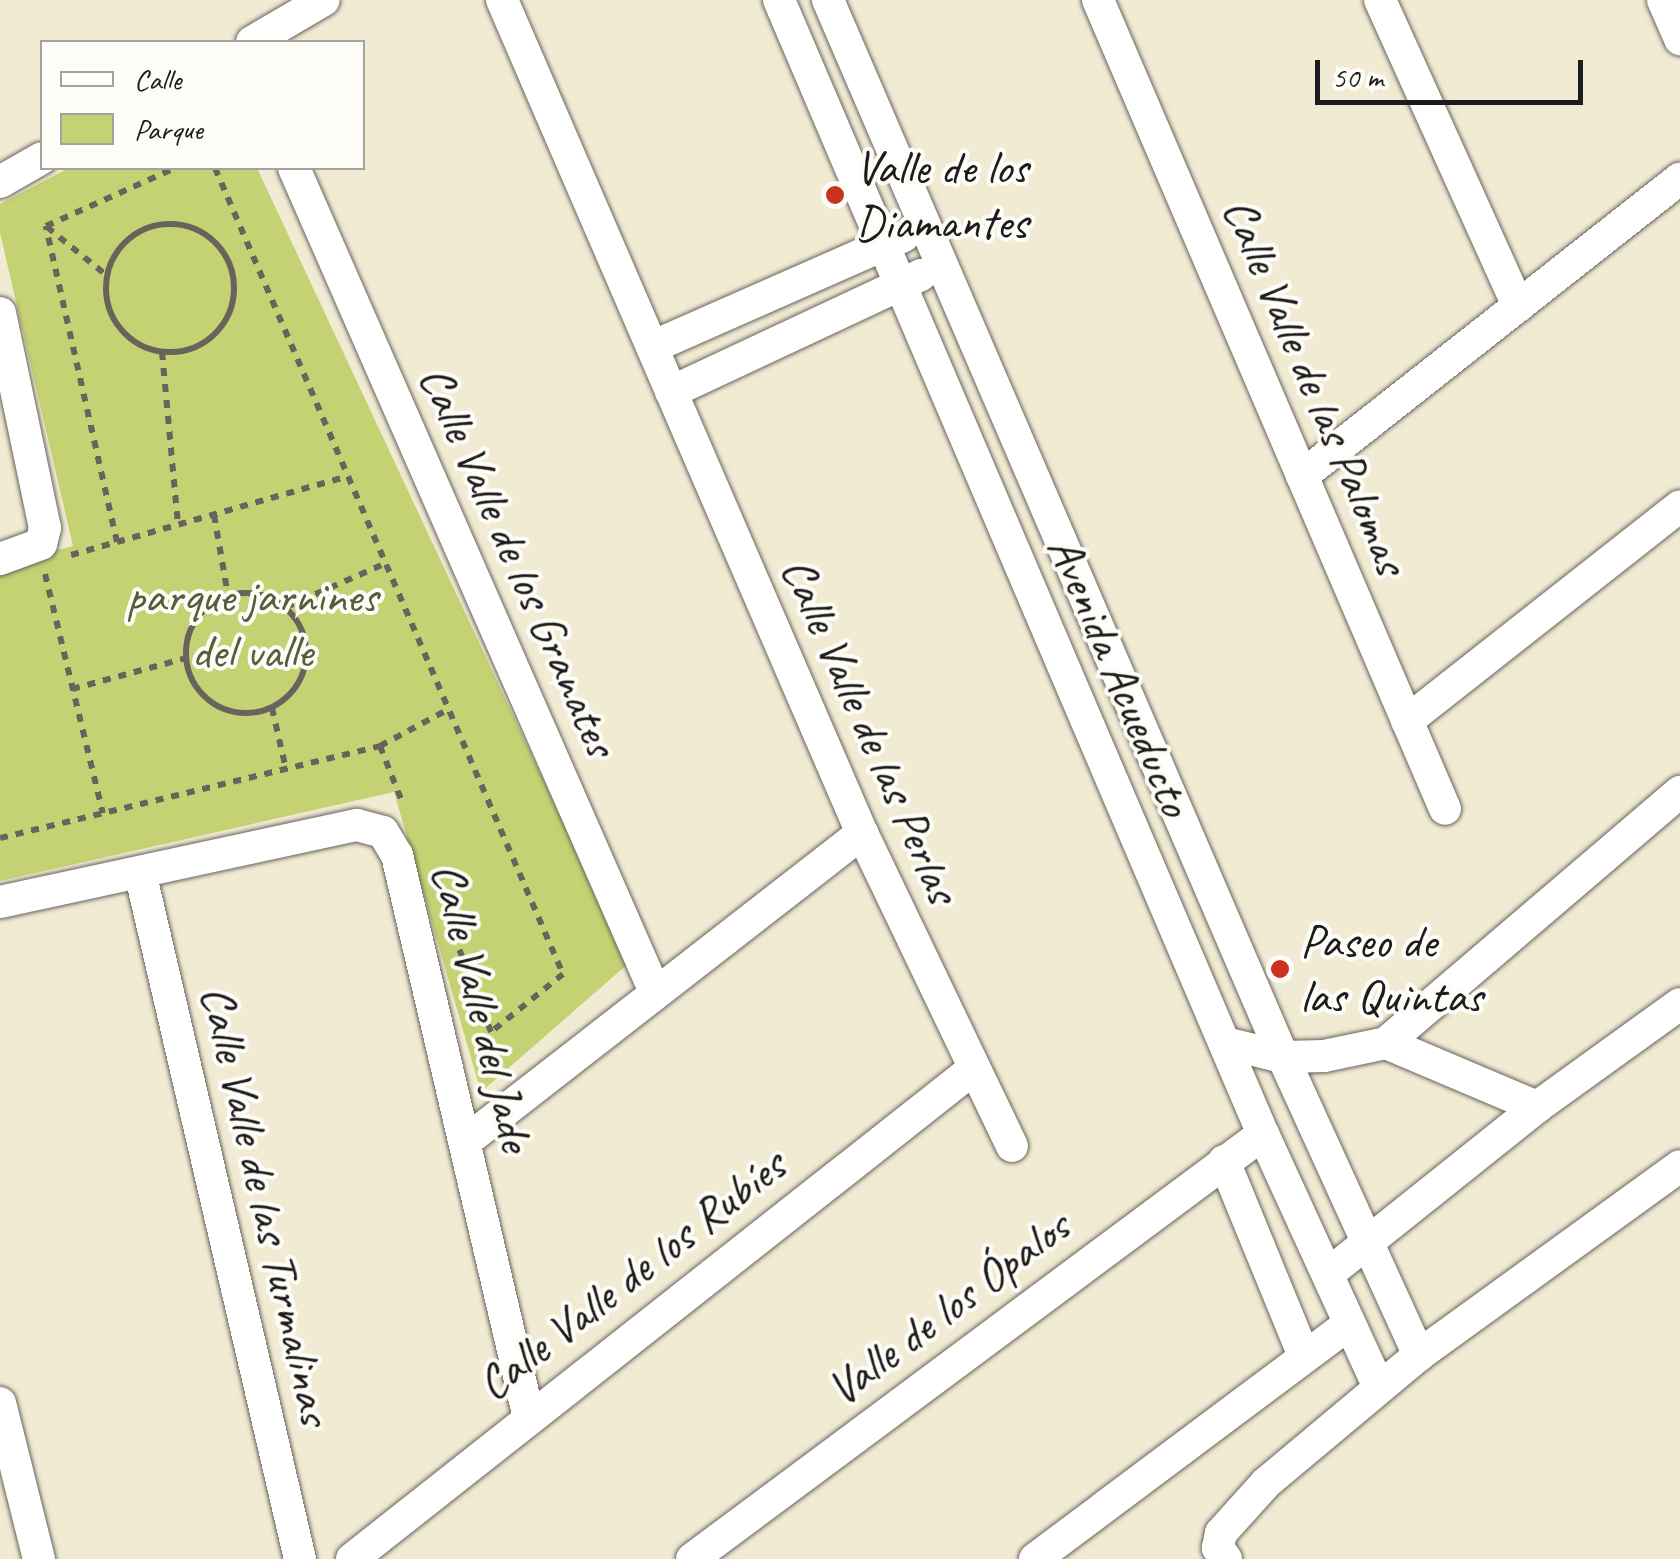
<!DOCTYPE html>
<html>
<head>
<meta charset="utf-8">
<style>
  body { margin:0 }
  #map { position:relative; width:1680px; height:1559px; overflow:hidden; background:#f2ebd4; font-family:Caveat,sans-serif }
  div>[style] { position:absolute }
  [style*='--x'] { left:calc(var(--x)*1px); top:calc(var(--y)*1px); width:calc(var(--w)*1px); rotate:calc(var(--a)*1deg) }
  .green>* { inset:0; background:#c5d273 }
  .path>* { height:6px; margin-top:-3px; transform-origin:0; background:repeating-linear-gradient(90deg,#67645c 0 8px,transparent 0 16px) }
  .path>.ring { margin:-3px; padding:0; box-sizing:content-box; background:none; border:6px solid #67645c; border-radius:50% }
  .roads { filter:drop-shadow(0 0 2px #67645c) drop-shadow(0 0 2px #67645c) }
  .minor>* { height:32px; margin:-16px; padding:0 16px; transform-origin:16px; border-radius:16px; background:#fff }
  .dots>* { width:28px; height:28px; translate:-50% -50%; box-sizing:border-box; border:5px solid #fdfcf7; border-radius:50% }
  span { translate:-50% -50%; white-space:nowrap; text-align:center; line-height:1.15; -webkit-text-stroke:8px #fdfcf7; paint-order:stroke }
  .poi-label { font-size:48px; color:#1c1c1c }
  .left { translate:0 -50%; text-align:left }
  .street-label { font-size:48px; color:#1c1c1c }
  .park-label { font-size:48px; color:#575c3a }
  .legend { position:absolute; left:40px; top:40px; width:325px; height:130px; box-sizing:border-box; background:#fdfcf7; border:2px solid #a3a29f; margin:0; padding:12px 18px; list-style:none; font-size:30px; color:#1c1c1c }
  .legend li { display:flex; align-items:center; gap:20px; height:50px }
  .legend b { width:50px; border:2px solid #a3a29f }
  .scale { position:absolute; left:1315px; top:60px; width:268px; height:45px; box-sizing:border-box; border:5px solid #1c1c1c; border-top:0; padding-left:12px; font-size:30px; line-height:35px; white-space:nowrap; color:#1c1c1c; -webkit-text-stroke:8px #fdfcf7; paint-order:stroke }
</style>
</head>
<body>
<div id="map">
  <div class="green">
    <div style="clip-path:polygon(69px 168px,257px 168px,629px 963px,481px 1092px,394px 792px,0 881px,0 565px,73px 546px,0 233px,0 204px)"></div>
  </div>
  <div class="path">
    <div style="--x:215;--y:168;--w:878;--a:66.65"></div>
    <div style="--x:563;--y:974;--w:92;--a:141.1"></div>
    <div style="--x:491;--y:1032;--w:106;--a:-111"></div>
    <div class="ring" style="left:106px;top:224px;width:122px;height:122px"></div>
    <div style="--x:47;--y:227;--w:76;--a:39.1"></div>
    <div style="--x:162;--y:352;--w:174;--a:84.7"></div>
    <div style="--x:214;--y:515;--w:81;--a:80.1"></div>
    <div style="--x:117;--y:542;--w:240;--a:-15.9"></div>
    <div style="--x:71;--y:555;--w:48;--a:-15.8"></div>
    <div style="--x:117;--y:542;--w:324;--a:-102.7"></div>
    <div style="--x:46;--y:226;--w:141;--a:-24.2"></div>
    <div style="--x:45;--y:574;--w:246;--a:76.4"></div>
    <div class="ring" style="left:186px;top:593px;width:114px;height:114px"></div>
    <div style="--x:286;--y:607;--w:109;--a:-23.7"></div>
    <div style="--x:72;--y:689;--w:118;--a:-15.2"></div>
    <div style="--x:272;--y:708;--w:63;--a:77.1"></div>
    <div style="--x:380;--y:746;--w:78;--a:-28.2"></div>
    <div style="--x:0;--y:838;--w:391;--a:-13.6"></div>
    <div style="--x:380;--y:746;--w:62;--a:68.4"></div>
  </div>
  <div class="roads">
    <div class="minor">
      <div style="--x:502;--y:0;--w:907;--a:66.63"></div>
      <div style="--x:862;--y:833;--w:347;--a:64.4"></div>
      <div style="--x:779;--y:0;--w:1233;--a:66.89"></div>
      <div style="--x:1263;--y:1134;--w:278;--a:65.4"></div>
      <div style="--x:828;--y:0;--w:1151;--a:66.71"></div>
      <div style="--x:1283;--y:1057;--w:328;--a:65.5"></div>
      <div style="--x:1098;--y:0;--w:880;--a:66.78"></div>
      <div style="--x:1380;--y:0;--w:336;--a:65.7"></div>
      <div style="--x:1663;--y:0;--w:43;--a:66.4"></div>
      <div style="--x:252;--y:42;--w:83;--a:-30.3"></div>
      <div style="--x:294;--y:168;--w:900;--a:66.34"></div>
      <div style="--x:0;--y:182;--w:48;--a:-29.7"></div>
      <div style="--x:0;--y:313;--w:220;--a:78.2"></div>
      <div style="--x:45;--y:528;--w:16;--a:104"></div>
      <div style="--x:41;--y:544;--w:44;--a:159.9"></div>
      <div style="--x:652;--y:347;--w:275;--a:-23.8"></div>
      <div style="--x:671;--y:392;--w:276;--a:-25.1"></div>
      <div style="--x:1302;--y:476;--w:481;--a:-38.2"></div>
      <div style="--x:1407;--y:721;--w:347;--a:-38.2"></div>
      <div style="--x:140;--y:872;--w:705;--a:76.89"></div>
      <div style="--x:0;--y:902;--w:365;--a:-12.2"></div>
      <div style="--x:357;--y:825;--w:27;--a:15"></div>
      <div style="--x:383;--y:832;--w:27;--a:59"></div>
      <div style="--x:397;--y:855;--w:574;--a:76.81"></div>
      <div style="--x:1225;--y:1043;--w:60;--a:13.6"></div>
      <div style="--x:1283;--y:1057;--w:41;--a:-1.4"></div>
      <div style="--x:1324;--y:1056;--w:63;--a:-11.8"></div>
      <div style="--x:1386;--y:1043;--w:387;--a:-40.5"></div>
      <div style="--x:1386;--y:1043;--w:164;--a:23"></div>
      <div style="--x:466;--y:1141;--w:502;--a:-37.87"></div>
      <div style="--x:1224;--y:1161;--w:211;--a:67.7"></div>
      <div style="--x:1328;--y:1274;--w:268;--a:-38.6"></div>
      <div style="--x:1537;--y:1107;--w:176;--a:-35.8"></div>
      <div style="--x:0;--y:1403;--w:161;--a:76"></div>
      <div style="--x:352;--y:1559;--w:790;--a:-38.26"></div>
      <div style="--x:692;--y:1559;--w:712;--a:-36.66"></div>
      <div style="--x:1035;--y:1559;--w:392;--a:-36.8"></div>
      <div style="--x:1226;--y:1559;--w:14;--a:-126"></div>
      <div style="--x:1218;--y:1548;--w:15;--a:-79"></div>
      <div style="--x:1221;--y:1533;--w:67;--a:-48"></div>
      <div style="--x:1266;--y:1483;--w:199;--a:-39.9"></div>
      <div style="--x:1419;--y:1355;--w:322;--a:-35.9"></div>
    </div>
  </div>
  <div class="dots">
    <div style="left:835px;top:195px;background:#c8321e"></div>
    <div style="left:1280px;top:969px;background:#c8321e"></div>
  </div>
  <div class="poi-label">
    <span class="left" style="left:855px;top:195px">Valle de los<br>Diamantes</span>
    <span class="left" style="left:1300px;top:969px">Paseo de<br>las Quintas</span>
  </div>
  <div class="street-label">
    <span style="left:1315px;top:386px;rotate:67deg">Calle Valle de las Palomas</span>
    <span style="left:518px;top:561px;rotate:66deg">Calle Valle de los Granates</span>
    <span style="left:1120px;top:676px;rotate:67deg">Avenida Acueducto</span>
    <span style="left:870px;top:730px;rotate:66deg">Calle Valle de las Perlas</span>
    <span style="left:482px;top:1007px;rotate:76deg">Calle Valle del Jade</span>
    <span style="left:266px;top:1205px;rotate:77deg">Calle Valle de las Turmalinas</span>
    <span style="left:631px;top:1275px;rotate:-38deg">Calle Valle de los Rubíes</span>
    <span style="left:948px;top:1308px;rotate:-37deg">Valle de los Ópalos</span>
  </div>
  <div class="park-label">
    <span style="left:252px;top:624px">parque jarnines<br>del valle</span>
  </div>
  <ul class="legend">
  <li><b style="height:12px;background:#fff"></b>Calle</li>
  <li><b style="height:28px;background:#c5d273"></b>Parque</li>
  </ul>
  <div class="scale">50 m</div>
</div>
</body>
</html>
